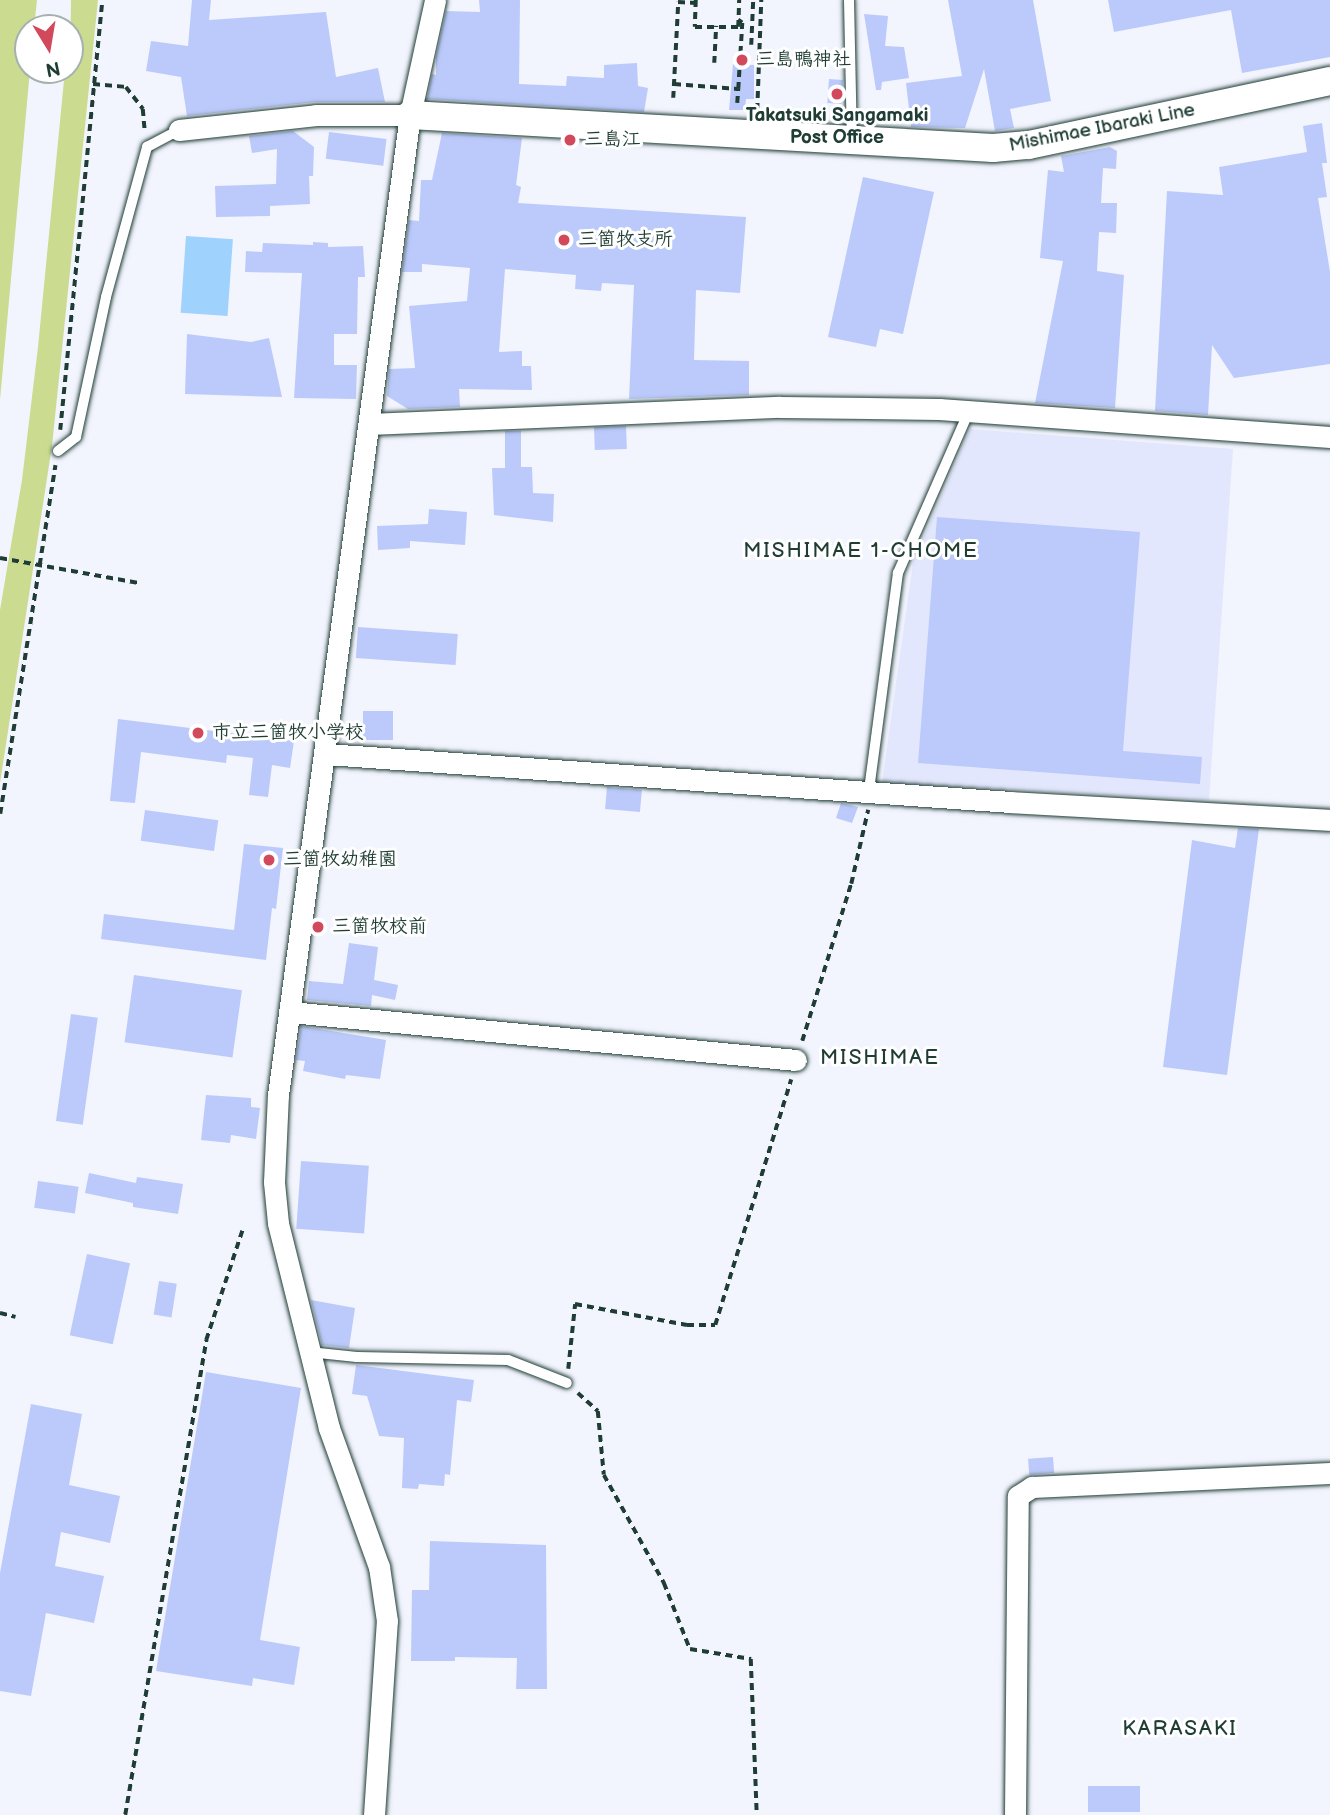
<!DOCTYPE html>
<html>
<head>
<meta charset="utf-8">
<style>
  body { margin:0 }
  #map { position:relative; width:1330px; height:1815px; overflow:hidden; background:#f2f4fe; font-family:"Balsamiq Sans","Klee One",sans-serif }
  div>[style] { position:absolute }
  [style*='--x'] { left:calc(var(--x)*1px); top:calc(var(--y)*1px); width:calc(var(--w)*1px); rotate:calc(var(--a)*1deg) }
  .built>* { inset:0; background:#e2e7fd }
  .green>* { inset:0; background:#cbdc90 }
  .water>* { inset:0; background:#9fd2fc; transform-origin:0 0 }
  .building>* { inset:0; background:#bccafb; transform-origin:0 0 }
  .path>* { height:3.5px; margin-top:-1.75px; transform-origin:0; background:repeating-linear-gradient(90deg,#1f3d34 0 7px,transparent 0 12px) }
  .roads { filter:drop-shadow(0 0 2px #1f3d34) drop-shadow(0 0 2px #1f3d34) }
  .service>* { height:10px; margin:-5px; padding:0 5px; transform-origin:5px; border-radius:5px; background:#fff }
  .minor>* { height:21px; margin:-10.5px; padding:0 10.5px; transform-origin:10.5px; border-radius:10.5px; background:#fff }
  .secondary>* { height:28px; margin:-14px; padding:0 14px; transform-origin:14px; border-radius:14px; background:#fff }
  .dots>* { width:19px; height:19px; translate:-50% -50%; box-sizing:border-box; border:4px solid #fff; border-radius:50% }
  span { translate:-50% -50%; white-space:nowrap; text-align:center; line-height:1.15; -webkit-text-stroke:6px #fff; paint-order:stroke }
  .poi-label { font-size:19px; color:#1f3d34; font-weight:700 }
  .left { translate:0 -50%; text-align:left }
  .street-label { font-size:19px; color:#1f3d34 }
  .neighbourhood-label { font-size:21px; color:#1f3d34; letter-spacing:2px }
  .north { position:absolute; left:14px; top:14px; width:70px; height:70px; box-sizing:border-box; background:#fff; border:2px solid #a5b1ae; border-radius:50%; rotate:169deg; font-size:19px; font-weight:700; line-height:28px; text-align:center; color:#1f3d34 }
  .north::after { content:''; display:block; margin:auto; width:24px; height:32px; background:#d1495b; clip-path:polygon(50% 0,100% 100%,50% 72%,0 100%) }
</style>
</head>
<body>
<div id="map">
  <div class="built">
    <div style="clip-path:polygon(970px 429px,1233px 449px,1209px 800px,882px 783px,913px 562px)"></div>
  </div>
  <div class="green">
    <div style="clip-path:polygon(0 0,37px 0,34px 28px,28px 28px,30px 70px,0 400px)"></div>
    <div style="clip-path:polygon(71px 0,98px 0,52px 446px,0 783px,0 610px,22px 480px,38px 347px,65px 70px,70px 70px)"></div>
  </div>
  <div class="water">
    <div style="left:186px;top:236px;width:47px;height:77px;rotate:4deg"></div>
  </div>
  <div class="building">
    <div style="clip-path:polygon(192px 0,211px 0,209px 20px,326px 12px,336px 77px,378px 68px,385px 102px,315px 102px,187px 116px,181px 77px,146px 71px,151px 41px,188px 46px)"></div>
    <div style="clip-path:polygon(479px 0,520px 0,519px 84px,566px 86px,567px 76px,604px 78px,604px 65px,637px 63px,638px 86px,648px 88px,644px 112px,427px 99px,432px 74px,436px 75px,436px 57px,446px 11px,480px 12px)"></div>
    <div style="clip-path:polygon(948px 0,1033px 0,1051px 101px,1010px 109px,1014px 128px,995px 131px,984px 69px,965px 128px,911px 127px,906px 83px,962px 76px)"></div>
    <div style="clip-path:polygon(1108px 0,1330px 0,1330px 57px,1242px 73px,1231px 10px,1114px 32px)"></div>
    <div style="clip-path:polygon(864px 14px,888px 16px,885px 46px,904px 47px,909px 78px,882px 82px,881px 90px,876px 90px)"></div>
    <div style="clip-path:polygon(733px 64px,754px 65px,754px 99px,746px 99px,745px 110px,729px 110px)"></div>
    <div style="left:829px;top:79px;width:14px;height:24px;rotate:4deg"></div>
    <div style="clip-path:polygon(1322px 123px,1327px 163px,1322px 163px,1327px 197px,1318px 198px,1330px 272px,1330px 364px,1234px 378px,1212px 345px,1208px 415px,1155px 411px,1167px 191px,1223px 195px,1219px 167px,1307px 152px,1303px 126px)"></div>
    <div style="clip-path:polygon(293px 131px,314px 147px,313px 176px,309px 176px,310px 204px,270px 206px,270px 216px,216px 217px,215px 186px,276px 184px,277px 149px,252px 153px,249px 136px)"></div>
    <div style="left:329px;top:132px;width:58px;height:27px;rotate:7deg"></div>
    <div style="clip-path:polygon(442px 133px,522px 138px,516px 185px,521px 187px,518px 203px,746px 217px,740px 293px,696px 290px,694px 360px,749px 361px,749px 395px,629px 399px,634px 285px,602px 283px,601px 291px,575px 289px,576px 275px,505px 269px,499px 352px,522px 351px,522px 366px,531px 366px,532px 390px,459px 389px,460px 407px,408px 409px,387px 396px,389px 369px,415px 368px,409px 306px,467px 301px,470px 268px,422px 264px,422px 272px,402px 272px,409px 220px,419px 221px,421px 180px,432px 180px)"></div>
    <div style="clip-path:polygon(1110px 147px,1117px 151px,1116px 169px,1103px 168px,1101px 203px,1117px 203px,1116px 233px,1099px 232px,1097px 271px,1124px 275px,1115px 408px,1035px 403px,1063px 261px,1040px 258px,1048px 170px,1064px 172px,1061px 156px)"></div>
    <div style="clip-path:polygon(863px 177px,934px 192px,903px 334px,880px 329px,876px 347px,828px 337px)"></div>
    <div style="clip-path:polygon(313px 242px,328px 243px,328px 247px,363px 246px,365px 277px,358px 277px,357px 334px,334px 334px,334px 365px,357px 365px,356px 399px,294px 398px,302px 273px,245px 272px,246px 251px,262px 252px,263px 243px,313px 245px)"></div>
    <div style="clip-path:polygon(187px 334px,251px 342px,269px 338px,282px 397px,185px 394px)"></div>
    <div style="left:626px;top:426px;width:23px;height:32px;rotate:88deg"></div>
    <div style="clip-path:polygon(505px 431px,521px 431px,521px 467px,532px 467px,533px 493px,554px 494px,553px 522px,494px 515px,492px 468px,505px 468px)"></div>
    <div style="clip-path:polygon(429px 509px,467px 512px,465px 545px,410px 541px,410px 548px,378px 550px,377px 526px,428px 524px)"></div>
    <div style="clip-path:polygon(937px 517px,1140px 532px,1123px 751px,1202px 757px,1200px 784px,918px 763px)"></div>
    <div style="left:358px;top:627px;width:100px;height:31px;rotate:4deg"></div>
    <div style="left:363px;top:711px;width:30px;height:29px"></div>
    <div style="clip-path:polygon(118px 719px,294px 741px,290px 768px,272px 765px,268px 797px,249px 795px,253px 758px,227px 755px,226px 763px,141px 752px,135px 803px,110px 801px)"></div>
    <div style="left:607px;top:787px;width:35px;height:22px;rotate:5deg"></div>
    <div style="clip-path:polygon(841px 803px,858px 807px,852px 823px,836px 818px)"></div>
    <div style="left:145px;top:810px;width:74px;height:31px;rotate:8deg"></div>
    <div style="clip-path:polygon(1238px 828px,1259px 829px,1227px 1075px,1163px 1067px,1192px 840px,1235px 848px)"></div>
    <div style="clip-path:polygon(244px 844px,283px 848px,276px 909px,272px 908px,266px 960px,101px 939px,104px 914px,234px 930px)"></div>
    <div style="clip-path:polygon(349px 943px,378px 947px,374px 980px,398px 985px,395px 1000px,372px 995px,371px 1006px,307px 1000px,309px 981px,343px 984px)"></div>
    <div style="left:134px;top:975px;width:109px;height:68px;rotate:8deg"></div>
    <div style="left:71px;top:1014px;width:27px;height:108px;rotate:8deg"></div>
    <div style="clip-path:polygon(301px 1026px,386px 1040px,380px 1079px,346px 1075px,345px 1079px,303px 1071px,305px 1061px,296px 1060px)"></div>
    <div style="clip-path:polygon(206px 1095px,251px 1098px,251px 1107px,260px 1108px,256px 1139px,231px 1135px,230px 1143px,201px 1140px)"></div>
    <div style="left:301px;top:1161px;width:68px;height:68px;rotate:4deg"></div>
    <div style="clip-path:polygon(89px 1173px,136px 1183px,137px 1177px,183px 1184px,178px 1214px,133px 1207px,133px 1203px,85px 1193px)"></div>
    <div style="left:38px;top:1181px;width:41px;height:27px;rotate:8deg"></div>
    <div style="left:87px;top:1254px;width:44px;height:83px;rotate:12deg"></div>
    <div style="left:159px;top:1281px;width:18px;height:34px;rotate:9deg"></div>
    <div style="clip-path:polygon(311px 1300px,355px 1308px,349px 1348px,322px 1345px)"></div>
    <div style="clip-path:polygon(356px 1365px,474px 1380px,471px 1402px,457px 1400px,450px 1475px,445px 1474px,444px 1486px,419px 1484px,418px 1489px,402px 1488px,404px 1438px,379px 1436px,367px 1396px,352px 1394px)"></div>
    <div style="clip-path:polygon(206px 1372px,301px 1388px,260px 1640px,300px 1647px,294px 1685px,253px 1678px,252px 1686px,156px 1671px)"></div>
    <div style="clip-path:polygon(31px 1404px,82px 1414px,69px 1485px,120px 1496px,110px 1543px,61px 1532px,55px 1566px,104px 1576px,94px 1623px,46px 1613px,31px 1696px,0 1691px,0 1573px)"></div>
    <div style="left:1053px;top:1457px;width:16px;height:25px;rotate:86deg"></div>
    <div style="clip-path:polygon(430px 1541px,546px 1545px,547px 1689px,516px 1689px,517px 1658px,455px 1657px,455px 1661px,411px 1661px,412px 1590px,429px 1590px)"></div>
    <div style="left:1088px;top:1786px;width:52px;height:26px"></div>
  </div>
  <div class="path">
    <div style="--x:696;--y:0;--w:27;--a:92"></div>
    <div style="--x:695;--y:27;--w:43;--a:0"></div>
    <div style="--x:738;--y:27;--w:27;--a:-88"></div>
    <div style="--x:751;--y:45;--w:45;--a:-87.5"></div>
    <div style="--x:714;--y:63;--w:37;--a:-87"></div>
    <div style="--x:93;--y:84;--w:33;--a:5"></div>
    <div style="--x:126;--y:87;--w:28;--a:52"></div>
    <div style="--x:143;--y:109;--w:21;--a:85"></div>
    <div style="--x:674;--y:84;--w:64;--a:4.5"></div>
    <div style="--x:738;--y:89;--w:66;--a:-86.5"></div>
    <div style="--x:742;--y:23;--w:5;--a:-143"></div>
    <div style="--x:673;--y:98;--w:96;--a:-87"></div>
    <div style="--x:678;--y:2;--w:18;--a:3"></div>
    <div style="--x:737;--y:103;--w:14;--a:-86"></div>
    <div style="--x:757;--y:110;--w:110;--a:-87.9"></div>
    <div style="--x:60;--y:430;--w:432;--a:-84.4"></div>
    <div style="--x:0;--y:558;--w:141;--a:10.2"></div>
    <div style="--x:0;--y:814;--w:353;--a:-81"></div>
    <div style="--x:802;--y:1041;--w:164;--a:-72.7"></div>
    <div style="--x:851;--y:884;--w:76;--a:-77.1"></div>
    <div style="--x:0;--y:1313;--w:16;--a:14"></div>
    <div style="--x:568;--y:1369;--w:65;--a:-83.9"></div>
    <div style="--x:575;--y:1304;--w:114;--a:10.6"></div>
    <div style="--x:687;--y:1325;--w:28;--a:0"></div>
    <div style="--x:715;--y:1325;--w:257;--a:-72.8"></div>
    <div style="--x:578;--y:1393;--w:27;--a:42"></div>
    <div style="--x:598;--y:1411;--w:64;--a:84.6"></div>
    <div style="--x:604;--y:1475;--w:124;--a:60.9"></div>
    <div style="--x:664;--y:1583;--w:71;--a:68.5"></div>
    <div style="--x:690;--y:1649;--w:62;--a:9.3"></div>
    <div style="--x:751;--y:1659;--w:156;--a:87.8"></div>
    <div style="--x:125;--y:1815;--w:482;--a:-80.3"></div>
    <div style="--x:206;--y:1340;--w:115;--a:-71.7"></div>
  </div>
  <div class="roads">
    <div class="service">
      <div style="--x:849;--y:0;--w:138;--a:88.8"></div>
      <div style="--x:58;--y:451;--w:23;--a:-38"></div>
      <div style="--x:76;--y:437;--w:143;--a:-77.9"></div>
      <div style="--x:106;--y:297;--w:156;--a:-74.7"></div>
      <div style="--x:147;--y:147;--w:36;--a:-28"></div>
      <div style="--x:869;--y:790;--w:219;--a:-82.4"></div>
      <div style="--x:898;--y:573;--w:177;--a:-66.3"></div>
      <div style="--x:309;--y:1352;--w:48;--a:5.9"></div>
      <div style="--x:357;--y:1357;--w:151;--a:1.1"></div>
      <div style="--x:508;--y:1360;--w:63;--a:21.3"></div>
    </div>
    <div class="minor">
      <div style="--x:179;--y:130;--w:138;--a:-6.2"></div>
      <div style="--x:316;--y:115;--w:94;--a:0"></div>
      <div style="--x:369;--y:424;--w:411;--a:-2.4"></div>
      <div style="--x:780;--y:407;--w:159;--a:0.7"></div>
      <div style="--x:939;--y:409;--w:392;--a:4.1"></div>
      <div style="--x:326;--y:754;--w:686;--a:4.01"></div>
      <div style="--x:1010;--y:802;--w:321;--a:3.2"></div>
      <div style="--x:290;--y:1012;--w:508;--a:5.42"></div>
      <div style="--x:374;--y:1815;--w:194;--a:-86.2"></div>
      <div style="--x:387;--y:1621;--w:55;--a:-98.4"></div>
      <div style="--x:379;--y:1567;--w:148;--a:-109.8"></div>
      <div style="--x:329;--y:1428;--w:211;--a:-104"></div>
      <div style="--x:278;--y:1223;--w:41;--a:-95.6"></div>
      <div style="--x:274;--y:1182;--w:87;--a:-87.4"></div>
      <div style="--x:278;--y:1095;--w:989;--a:-82.33"></div>
      <div style="--x:410;--y:115;--w:118;--a:-77.7"></div>
      <div style="--x:1015;--y:1815;--w:319;--a:-89.5"></div>
      <div style="--x:1018;--y:1496;--w:17;--a:-33"></div>
      <div style="--x:1032;--y:1487;--w:298;--a:-2.7"></div>
    </div>
    <div class="secondary">
      <div style="--x:410;--y:115;--w:584;--a:3.24"></div>
      <div style="--x:993;--y:148;--w:36;--a:-5"></div>
      <div style="--x:1029;--y:145;--w:308;--a:-12"></div>
    </div>
  </div>
  <div class="dots">
    <div style="left:742px;top:60px;background:#d1495b"></div>
    <div style="left:837px;top:94px;background:#d1495b"></div>
    <div style="left:570px;top:140px;background:#d1495b"></div>
    <div style="left:564px;top:240px;background:#d1495b"></div>
    <div style="left:198px;top:733px;background:#d1495b"></div>
    <div style="left:269px;top:860px;background:#d1495b"></div>
    <div style="left:318px;top:927px;background:#d1495b"></div>
  </div>
  <div class="poi-label">
    <span class="left" style="left:756px;top:60px">三島鴨神社</span>
    <span style="left:837px;top:127px">Takatsuki Sangamaki<br>Post Office</span>
    <span class="left" style="left:584px;top:140px">三島江</span>
    <span class="left" style="left:578px;top:240px">三箇牧支所</span>
    <span class="left" style="left:212px;top:733px">市立三箇牧小学校</span>
    <span class="left" style="left:283px;top:860px">三箇牧幼稚園</span>
    <span class="left" style="left:332px;top:927px">三箇牧校前</span>
  </div>
  <div class="street-label">
    <span style="left:1102px;top:128px;rotate:-11deg">Mishimae Ibaraki Line</span>
  </div>
  <div class="neighbourhood-label">
    <span style="left:861px;top:551px">MISHIMAE 1-CHOME</span>
    <span style="left:880px;top:1058px">MISHIMAE</span>
    <span style="left:1180px;top:1729px">KARASAKI</span>
  </div>
  <div class="north">N</div>
</div>
</body>
</html>
